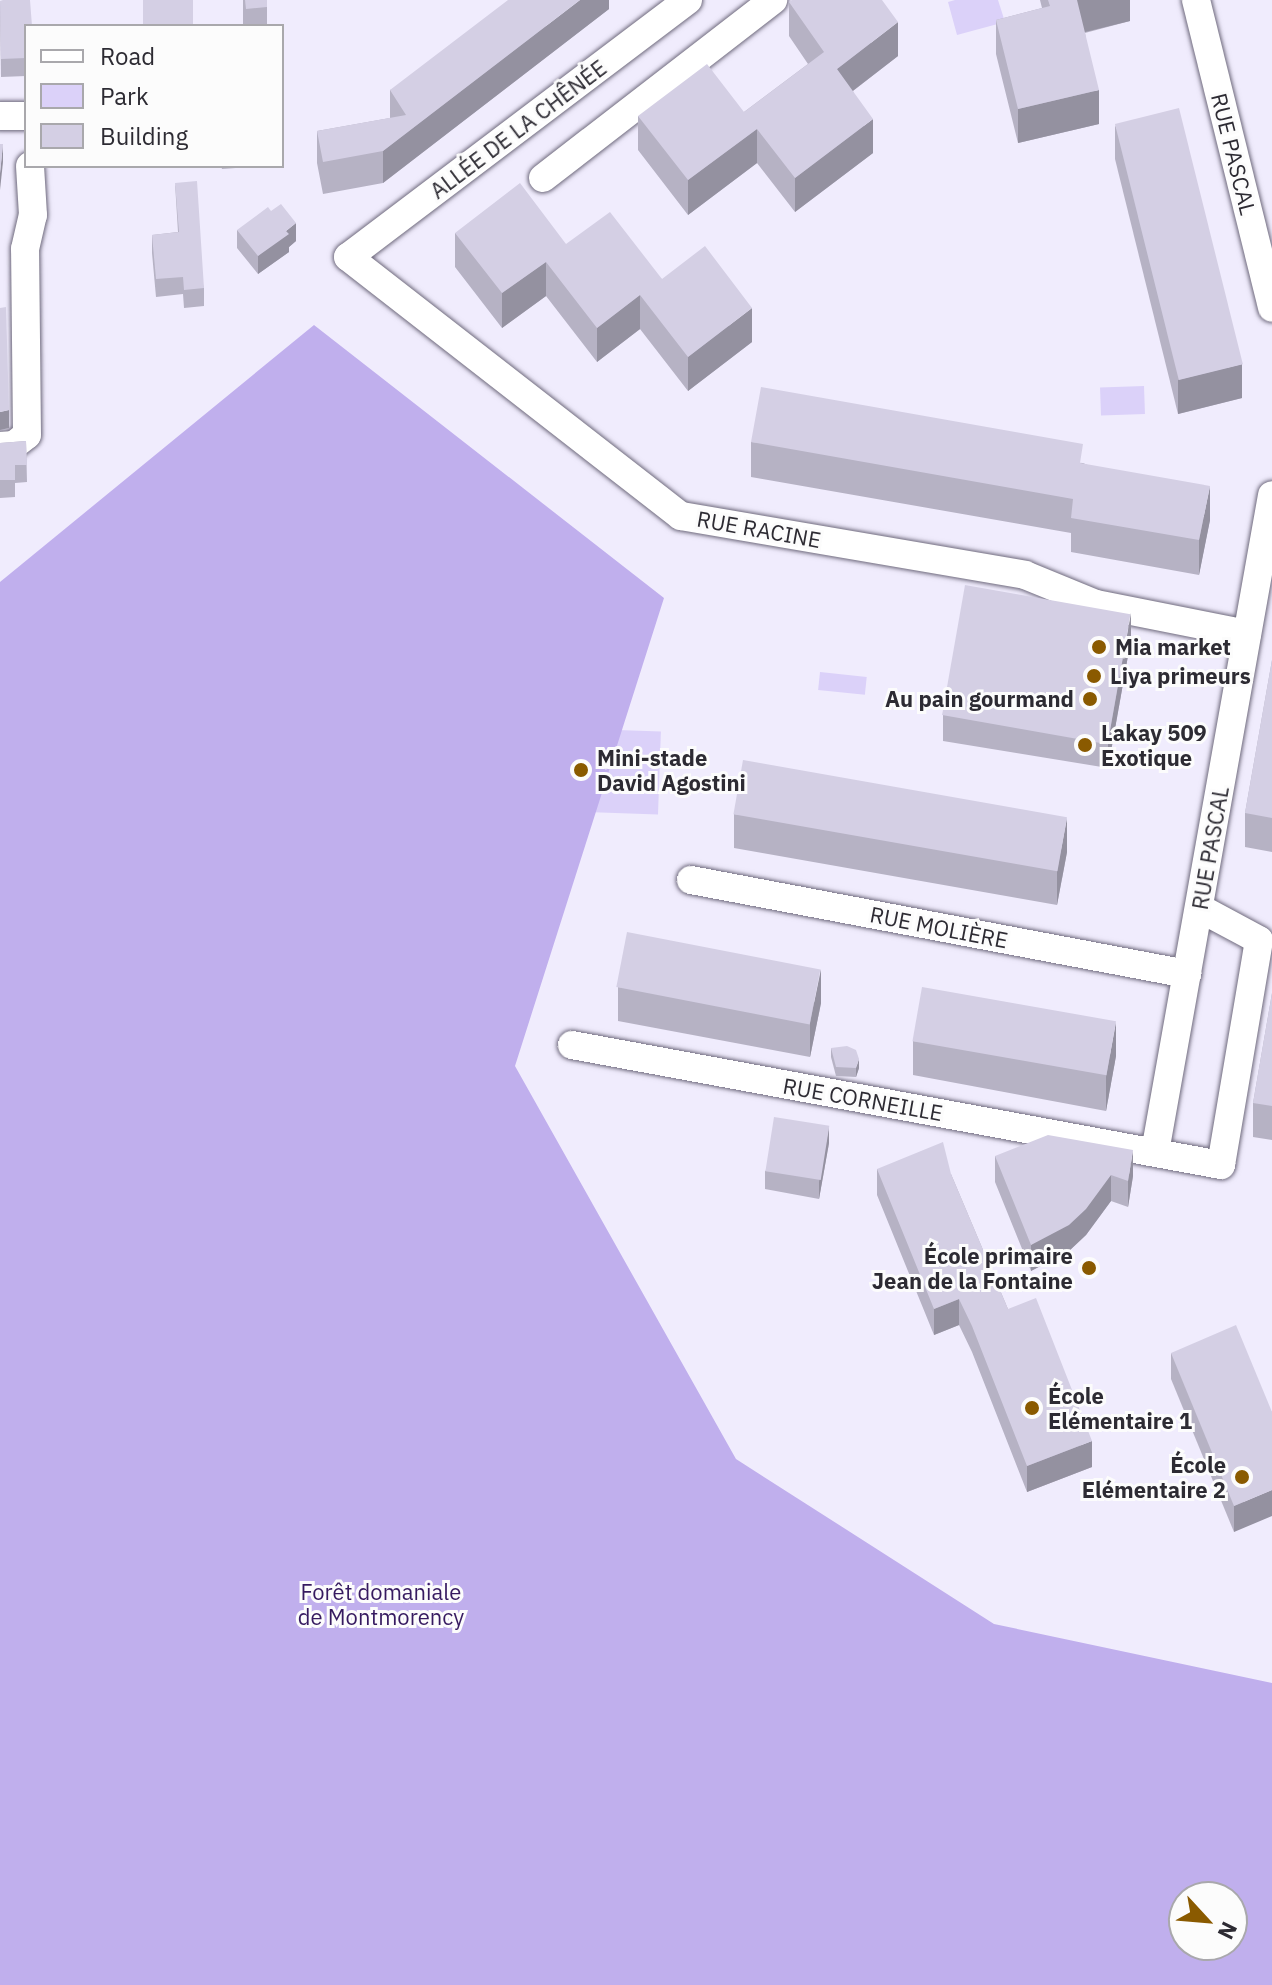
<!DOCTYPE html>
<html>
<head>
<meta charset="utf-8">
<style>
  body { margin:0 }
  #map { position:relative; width:1272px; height:1985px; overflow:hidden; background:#f0ecfd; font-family:"IBM Plex Sans",sans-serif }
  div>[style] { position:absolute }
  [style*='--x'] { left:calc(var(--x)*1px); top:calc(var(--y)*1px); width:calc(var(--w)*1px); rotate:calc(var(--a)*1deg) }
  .green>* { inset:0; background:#dbd1f9; transform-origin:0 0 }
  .forest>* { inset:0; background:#c0afed }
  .roads { filter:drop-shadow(0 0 2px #6f6a7d) drop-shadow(0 0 2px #6f6a7d) }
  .minor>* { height:28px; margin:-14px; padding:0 14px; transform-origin:14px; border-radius:14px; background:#fff }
  .wall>* { inset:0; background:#b6b2c4; transform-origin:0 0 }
  .shaded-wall>* { inset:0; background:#9491a0 }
  .building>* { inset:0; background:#d4cfe4; transform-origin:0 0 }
  .dots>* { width:22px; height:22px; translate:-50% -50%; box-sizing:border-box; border:4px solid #fcfcfc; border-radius:50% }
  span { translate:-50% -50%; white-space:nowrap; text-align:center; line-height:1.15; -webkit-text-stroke:6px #fcfcfc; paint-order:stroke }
  .street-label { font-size:22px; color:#2d2b33 }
  .poi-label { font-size:22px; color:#2d2b33; font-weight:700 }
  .left { translate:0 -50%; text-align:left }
  .right { translate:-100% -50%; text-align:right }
  .park-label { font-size:22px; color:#361a60 }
  .legend { position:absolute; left:24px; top:24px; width:260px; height:144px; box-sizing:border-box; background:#fcfcfc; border:2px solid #a9a8ac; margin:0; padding:10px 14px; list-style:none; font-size:24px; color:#2d2b33 }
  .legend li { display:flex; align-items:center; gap:16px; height:40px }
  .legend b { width:40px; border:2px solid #a9a8ac }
  .north { position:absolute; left:1168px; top:1881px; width:80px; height:80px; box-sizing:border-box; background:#fcfcfc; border:2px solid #a9a8ac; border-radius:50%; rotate:116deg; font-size:22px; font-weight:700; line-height:32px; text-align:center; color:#2d2b33 }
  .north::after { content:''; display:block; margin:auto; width:28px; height:36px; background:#8a5a00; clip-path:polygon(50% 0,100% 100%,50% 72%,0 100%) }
</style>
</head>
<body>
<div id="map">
  <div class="green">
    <div style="clip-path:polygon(955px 0,998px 0,1005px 22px,957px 35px,948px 2px)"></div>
    <div style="left:1144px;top:386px;width:28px;height:44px;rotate:88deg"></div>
    <div style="left:820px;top:672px;width:47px;height:18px;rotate:6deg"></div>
    <div style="left:504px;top:726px;width:157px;height:83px;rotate:2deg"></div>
  </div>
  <div class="forest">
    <div style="clip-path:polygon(evenodd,314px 325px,664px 598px,515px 1066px,736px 1459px,994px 1624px,1272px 1683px,1272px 1985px,0 1985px,0 582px,314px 325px,1184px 1897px,1232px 1897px,1232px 1945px,1184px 1945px,1184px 1897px)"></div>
  </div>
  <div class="roads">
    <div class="minor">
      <div style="--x:688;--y:0;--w:426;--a:142.9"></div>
      <div style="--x:348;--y:257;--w:422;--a:37.9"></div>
      <div style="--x:681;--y:516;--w:349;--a:9.7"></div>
      <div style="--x:1025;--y:575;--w:77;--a:22.2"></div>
      <div style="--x:1096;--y:604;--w:154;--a:11.2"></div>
      <div style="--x:1196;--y:0;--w:317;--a:76.1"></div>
      <div style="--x:0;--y:116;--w:26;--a:0"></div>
      <div style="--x:543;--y:178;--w:291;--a:-37.7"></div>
      <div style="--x:0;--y:446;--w:14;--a:-4"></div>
      <div style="--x:14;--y:445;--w:16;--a:-38"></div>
      <div style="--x:27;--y:435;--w:186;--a:-90.6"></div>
      <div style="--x:25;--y:249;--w:35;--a:-77"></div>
      <div style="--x:33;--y:215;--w:49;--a:-93.5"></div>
      <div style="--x:691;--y:880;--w:505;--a:10.73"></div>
      <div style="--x:572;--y:1045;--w:660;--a:10.48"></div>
      <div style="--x:1221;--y:1165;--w:228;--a:-80.4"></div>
      <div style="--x:1259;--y:940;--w:68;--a:-151.9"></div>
      <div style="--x:1155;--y:1152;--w:667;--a:-79.9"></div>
    </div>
  </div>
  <div class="wall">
    <div style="left:243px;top:0;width:24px;height:26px"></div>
    <div style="clip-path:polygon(609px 0,609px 9px,383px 183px,323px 194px,317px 163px,317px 131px,390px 118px,390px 90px)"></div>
    <div style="clip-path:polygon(1040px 0,1130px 0,1130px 21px,1085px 33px,1099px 124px,1018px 143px,996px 54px,996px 20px,1042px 8px)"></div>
    <div style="clip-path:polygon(0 1px,26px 26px,26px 76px,1px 77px)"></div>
    <div style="clip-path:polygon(789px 2px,898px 56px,853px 91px,873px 153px,795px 212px,757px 163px,688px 215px,638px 150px,638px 116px,744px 112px,808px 64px,789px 36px)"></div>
    <div style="clip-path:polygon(1115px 125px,1242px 398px,1178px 414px,1115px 159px)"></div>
    <div style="clip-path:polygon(221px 166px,263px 166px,222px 169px)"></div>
    <div style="clip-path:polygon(175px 183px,204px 288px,204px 306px,184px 308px,183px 294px,156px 297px,152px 253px,152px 235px,178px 232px)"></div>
    <div style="clip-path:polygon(237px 230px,296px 241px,289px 247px,289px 252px,258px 274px,237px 248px)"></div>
    <div style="clip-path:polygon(455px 233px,566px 244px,662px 279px,752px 342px,688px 391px,640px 329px,597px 362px,546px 296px,502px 328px,455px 267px)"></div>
    <div style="clip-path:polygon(26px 441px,27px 482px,15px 483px,15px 497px,0 498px,0 443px)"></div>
    <div style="clip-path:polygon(751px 442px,1083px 463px,1210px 520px,1199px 575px,1071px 552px,1071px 533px,751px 477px)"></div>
    <div style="clip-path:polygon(1131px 639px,1108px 768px,943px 741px,943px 715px)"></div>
    <div style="clip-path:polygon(1272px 660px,1272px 852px,1245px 847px,1245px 813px)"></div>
    <div style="clip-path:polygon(734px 814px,1067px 852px,1057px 905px,734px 848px)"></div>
    <div style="clip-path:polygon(618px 987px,821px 1003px,810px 1057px,618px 1021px)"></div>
    <div style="clip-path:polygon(1272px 993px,1272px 1140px,1253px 1137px,1253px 1103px)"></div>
    <div style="clip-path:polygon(913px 1041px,1116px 1056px,1106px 1111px,913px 1075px)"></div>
    <div style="clip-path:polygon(831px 1048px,859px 1068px,856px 1077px,836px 1076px,831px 1057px)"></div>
    <div style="clip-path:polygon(829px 1143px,819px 1199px,765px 1189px,765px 1171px)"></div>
    <div style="clip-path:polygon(995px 1156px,1133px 1176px,1128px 1207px,1111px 1201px,1086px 1235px,1069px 1251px,1031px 1271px,995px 1182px)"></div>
    <div style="clip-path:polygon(877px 1169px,951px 1174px,1008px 1309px,1092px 1467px,1027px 1492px,972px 1352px,959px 1325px,934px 1335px,877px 1195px)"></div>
    <div style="clip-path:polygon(1171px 1353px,1272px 1412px,1234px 1532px,1171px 1379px)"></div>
  </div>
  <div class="shaded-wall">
    <div style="clip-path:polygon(580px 0,609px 0,609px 9px,383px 183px,383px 151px)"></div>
    <div style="clip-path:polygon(1077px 0,1130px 0,1130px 21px,1077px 34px)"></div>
    <div style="clip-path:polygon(898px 22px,898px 56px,837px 103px,837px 69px)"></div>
    <div style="clip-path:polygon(1099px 90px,1099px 124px,1018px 143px,1018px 109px)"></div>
    <div style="clip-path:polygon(873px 119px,873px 153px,795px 212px,795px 178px)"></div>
    <div style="clip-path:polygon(757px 129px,757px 163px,688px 215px,688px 180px)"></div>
    <div style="clip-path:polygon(3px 144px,3px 162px,0 190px,0 173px)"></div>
    <div style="clip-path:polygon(296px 223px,296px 241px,289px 247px,289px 252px,258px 274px,258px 256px,286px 231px)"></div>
    <div style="clip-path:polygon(546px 262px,546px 296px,502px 328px,502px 293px)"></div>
    <div style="clip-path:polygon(640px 295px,640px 329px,597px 362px,597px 328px)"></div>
    <div style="clip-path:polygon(752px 308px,752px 342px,688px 391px,688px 357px)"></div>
    <div style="clip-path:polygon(1242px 364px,1242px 398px,1178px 414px,1178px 380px)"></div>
    <div style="clip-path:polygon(9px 410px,9px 428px,0 430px,0 412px)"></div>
    <div style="clip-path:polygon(1210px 486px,1210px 520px,1199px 575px,1199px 540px)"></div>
    <div style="clip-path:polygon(1131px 613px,1131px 639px,1108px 768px,1108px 742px)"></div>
    <div style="clip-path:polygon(1067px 818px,1067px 852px,1057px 905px,1057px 871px)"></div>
    <div style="clip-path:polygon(821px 969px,821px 1003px,810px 1057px,810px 1023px)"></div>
    <div style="clip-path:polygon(1116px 1022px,1116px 1056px,1106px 1111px,1106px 1077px)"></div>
    <div style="clip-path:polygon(859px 1059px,859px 1068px,856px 1077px,856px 1068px)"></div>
    <div style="clip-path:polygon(829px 1126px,829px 1143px,819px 1199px,819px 1182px)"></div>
    <div style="clip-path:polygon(1133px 1150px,1133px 1176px,1128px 1207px,1128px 1181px)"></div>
    <div style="clip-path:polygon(1111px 1175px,1111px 1201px,1086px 1235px,1069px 1251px,1031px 1271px,1031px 1245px)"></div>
    <div style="clip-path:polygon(959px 1299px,959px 1325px,934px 1335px,934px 1309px)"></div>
    <div style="clip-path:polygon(1092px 1441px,1092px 1467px,1027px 1492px,1027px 1466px)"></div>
    <div style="clip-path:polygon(1272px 1490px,1272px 1516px,1234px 1532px,1234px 1506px)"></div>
  </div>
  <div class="building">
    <div style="clip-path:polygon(3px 0,30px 0,32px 26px,26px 26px,26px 58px,1px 59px,0 1px)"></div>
    <div style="left:143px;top:0;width:50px;height:26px"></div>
    <div style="clip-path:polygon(245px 0,267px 0,267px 7px,246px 9px)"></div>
    <div style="clip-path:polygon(508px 0,580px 0,383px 151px,323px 162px,317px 131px,406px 115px,390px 90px)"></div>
    <div style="clip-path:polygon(792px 0,882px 0,898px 22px,837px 69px,873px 119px,795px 178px,757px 129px,688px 180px,638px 116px,707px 64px,744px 112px,824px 52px,789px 2px)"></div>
    <div style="clip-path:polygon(1048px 0,1078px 0,1077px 0,1099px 90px,1018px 109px,996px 20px,1050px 6px)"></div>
    <div style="left:1179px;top:108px;width:264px;height:66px;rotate:76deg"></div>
    <div style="clip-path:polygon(0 144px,3px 144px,0 173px)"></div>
    <div style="clip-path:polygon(197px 181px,204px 288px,184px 290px,183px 277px,156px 279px,152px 235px,179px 232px,175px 183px)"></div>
    <div style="clip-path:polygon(520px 183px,566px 244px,610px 212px,662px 279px,705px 246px,752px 308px,688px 357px,640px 295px,597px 328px,546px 262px,502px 293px,455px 233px)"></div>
    <div style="clip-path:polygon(281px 204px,296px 223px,286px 231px,289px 234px,258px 256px,237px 230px,268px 207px,271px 211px)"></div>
    <div style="clip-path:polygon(6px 307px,9px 410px,0 412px,0 308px)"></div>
    <div style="clip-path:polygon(761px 387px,1083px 444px,1080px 463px,1210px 486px,1199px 540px,1071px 518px,1073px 499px,751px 442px)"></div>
    <div style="clip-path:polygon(26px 441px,27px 465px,15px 465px,15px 480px,0 480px,0 443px)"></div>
    <div style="left:965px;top:585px;width:168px;height:132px;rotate:10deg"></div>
    <div style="clip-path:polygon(1272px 660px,1272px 818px,1245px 813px)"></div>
    <div style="left:743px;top:760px;width:329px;height:55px;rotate:10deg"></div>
    <div style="left:627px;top:932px;width:197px;height:56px;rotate:11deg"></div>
    <div style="left:922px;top:987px;width:197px;height:55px;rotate:10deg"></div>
    <div style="clip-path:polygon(1272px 993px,1272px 1106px,1253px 1103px)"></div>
    <div style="clip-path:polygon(847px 1046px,856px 1050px,859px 1059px,856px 1068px,836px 1067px,831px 1048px)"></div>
    <div style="left:774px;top:1117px;width:56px;height:55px;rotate:9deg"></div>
    <div style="clip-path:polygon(1048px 1135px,1133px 1150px,1128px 1181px,1111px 1175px,1086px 1209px,1069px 1225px,1031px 1245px,995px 1156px)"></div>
    <div style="clip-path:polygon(943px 1142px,951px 1174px,1008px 1309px,1036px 1298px,1092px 1441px,1027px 1466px,972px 1326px,959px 1299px,934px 1309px,877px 1169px)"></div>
    <div style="clip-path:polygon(1236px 1325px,1272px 1412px,1272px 1490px,1234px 1506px,1171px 1353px)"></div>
  </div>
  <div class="dots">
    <div style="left:1099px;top:647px;background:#8a5a00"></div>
    <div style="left:1094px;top:676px;background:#8a5a00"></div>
    <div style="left:1090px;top:699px;background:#8a5a00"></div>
    <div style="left:1085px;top:745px;background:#8a5a00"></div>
    <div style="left:581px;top:770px;background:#8a5a00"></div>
    <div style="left:1089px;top:1268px;background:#8a5a00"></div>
    <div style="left:1032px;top:1408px;background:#8a5a00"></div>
    <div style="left:1242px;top:1477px;background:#8a5a00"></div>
  </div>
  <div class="street-label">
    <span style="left:518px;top:129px;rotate:-37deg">ALLÉE DE LA CHÊNÉE</span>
    <span style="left:1234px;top:154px;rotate:76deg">RUE PASCAL</span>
    <span style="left:759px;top:529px;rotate:10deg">RUE RACINE</span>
    <span style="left:1210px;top:848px;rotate:-80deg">RUE PASCAL</span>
    <span style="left:939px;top:927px;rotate:11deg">RUE MOLIÈRE</span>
    <span style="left:863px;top:1099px;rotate:10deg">RUE CORNEILLE</span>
  </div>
  <div class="poi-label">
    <span class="left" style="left:1115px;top:647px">Mia market</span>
    <span class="left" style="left:1110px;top:676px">Liya primeurs</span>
    <span class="right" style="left:1074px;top:699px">Au pain gourmand</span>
    <span class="left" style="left:1101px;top:745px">Lakay 509<br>Exotique</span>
    <span class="left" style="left:597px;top:770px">Mini-stade<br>David Agostini</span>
    <span class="right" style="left:1073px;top:1268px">École primaire<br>Jean de la Fontaine</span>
    <span class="left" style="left:1048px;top:1408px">École<br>Elémentaire 1</span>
    <span class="right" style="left:1226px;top:1477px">École<br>Elémentaire 2</span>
  </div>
  <div class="park-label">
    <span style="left:381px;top:1604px">Forêt domaniale<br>de Montmorency</span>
  </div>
  <ul class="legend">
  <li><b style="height:10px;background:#fff"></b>Road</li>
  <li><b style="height:22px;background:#dbd1f9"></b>Park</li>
  <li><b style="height:22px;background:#d4cfe4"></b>Building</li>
  </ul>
  <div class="north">N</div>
</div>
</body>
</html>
